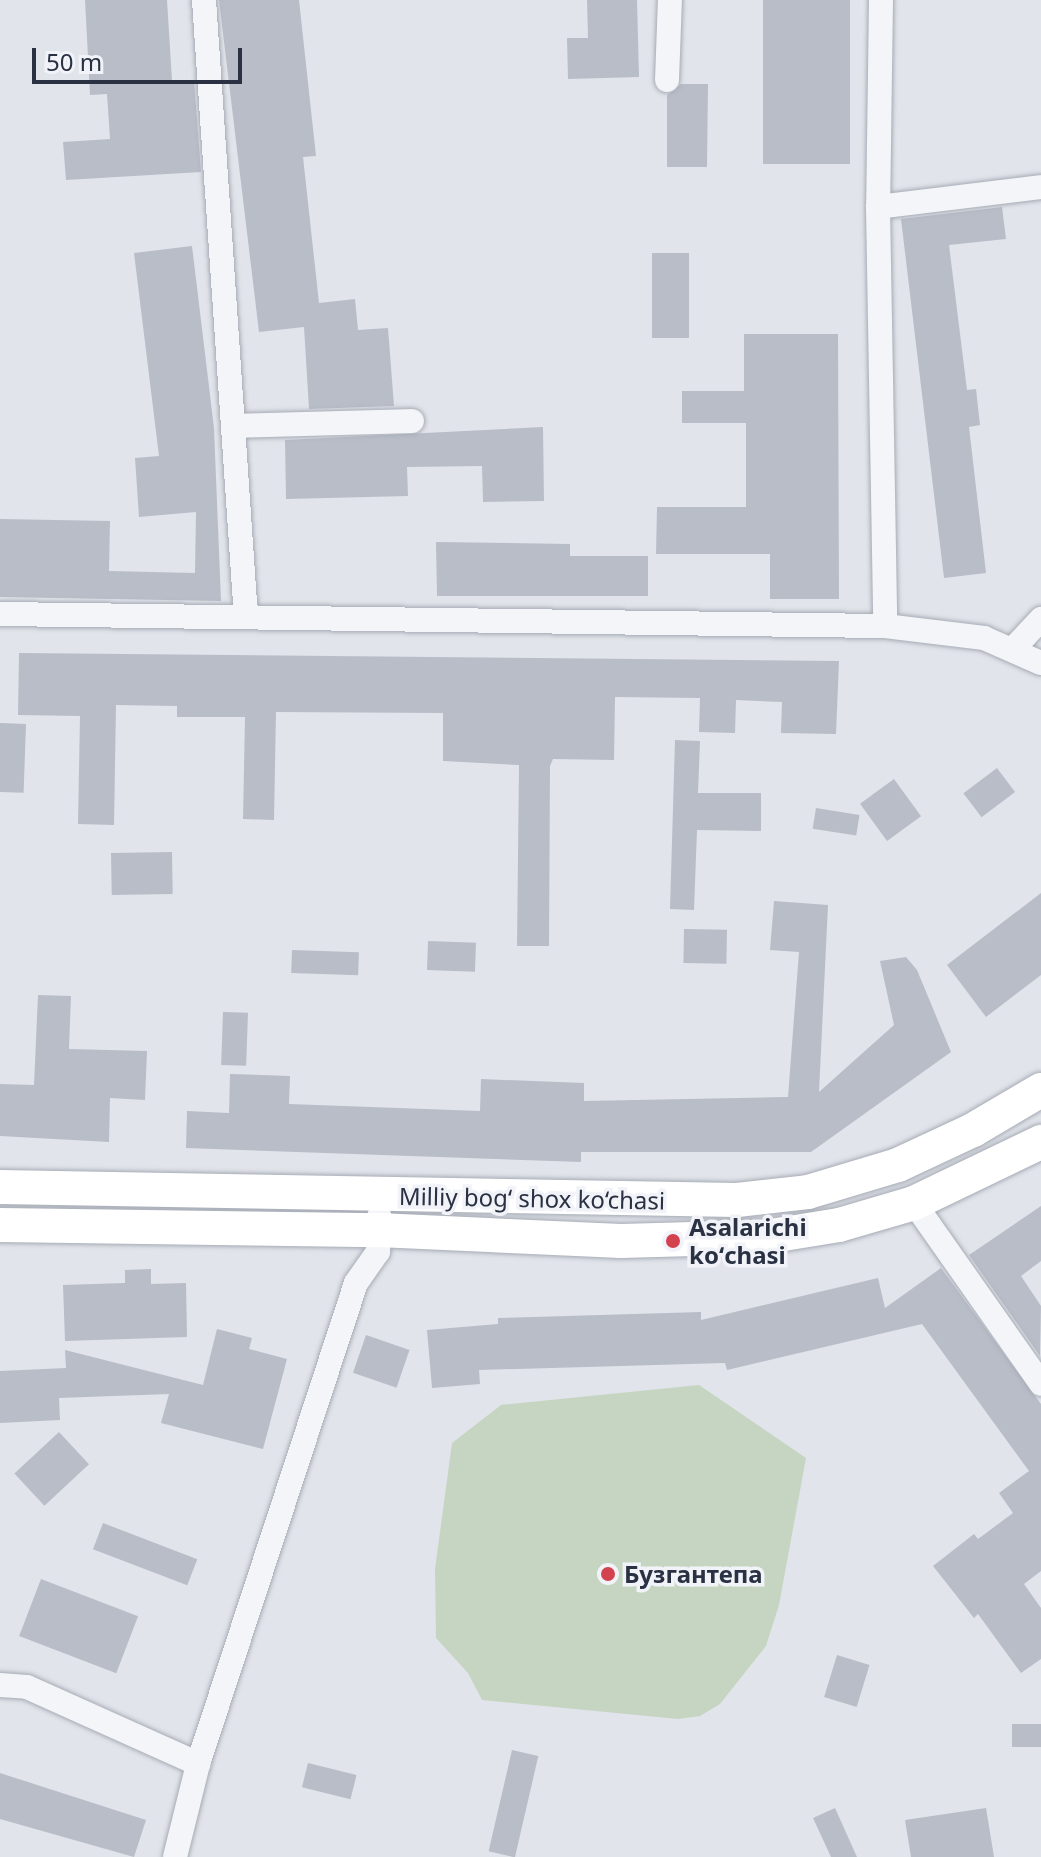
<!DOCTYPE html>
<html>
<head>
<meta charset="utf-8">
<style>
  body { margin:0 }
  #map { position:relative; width:1041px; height:1857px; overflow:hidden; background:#e1e4ea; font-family:"Noto Sans",sans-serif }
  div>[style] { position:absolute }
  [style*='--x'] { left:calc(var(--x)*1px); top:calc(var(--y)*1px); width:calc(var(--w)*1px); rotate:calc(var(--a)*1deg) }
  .green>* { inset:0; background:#c6d5c2 }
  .building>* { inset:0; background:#b8bdc8; transform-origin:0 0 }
  .roads { filter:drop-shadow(0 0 2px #a6abb5) drop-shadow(0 0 2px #a6abb5) }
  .minor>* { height:24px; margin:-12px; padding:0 12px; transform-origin:12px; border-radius:12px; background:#f4f5f8 }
  .secondary>* { height:34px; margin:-17px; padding:0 17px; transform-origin:17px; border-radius:17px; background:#fff }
  .dots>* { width:22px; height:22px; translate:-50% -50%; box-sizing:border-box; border:4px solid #f1f3f8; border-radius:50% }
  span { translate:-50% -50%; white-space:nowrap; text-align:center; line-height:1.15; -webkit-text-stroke:7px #f1f3f8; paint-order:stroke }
  .street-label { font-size:24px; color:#293143 }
  .poi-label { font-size:24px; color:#293143; font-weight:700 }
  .left { translate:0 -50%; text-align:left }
  .scale { position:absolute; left:32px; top:48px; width:210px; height:36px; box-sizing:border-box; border:4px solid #293143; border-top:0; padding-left:10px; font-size:24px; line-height:28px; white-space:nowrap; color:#293143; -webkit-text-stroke:6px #f1f3f8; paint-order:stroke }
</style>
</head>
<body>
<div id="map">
  <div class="green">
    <div style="clip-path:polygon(699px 1385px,806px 1458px,779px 1605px,766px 1646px,720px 1704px,700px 1716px,678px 1719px,482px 1700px,468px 1673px,436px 1638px,435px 1569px,452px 1443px,501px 1405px)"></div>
  </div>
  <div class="building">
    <div style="clip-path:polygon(85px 0,167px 0,172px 81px,194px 80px,201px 172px,66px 180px,63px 142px,110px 139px,107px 94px,90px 95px)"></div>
    <div style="clip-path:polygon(219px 0,299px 0,316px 156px,303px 157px,319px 303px,355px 299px,358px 330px,388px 328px,394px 406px,309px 409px,304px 327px,259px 332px)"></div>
    <div style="clip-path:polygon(587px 0,637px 0,639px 77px,568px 79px,567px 38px,588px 38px)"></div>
    <div style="left:763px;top:0;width:87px;height:164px"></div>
    <div style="clip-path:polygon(681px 84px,708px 84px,707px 167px,667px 167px,667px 95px)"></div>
    <div style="clip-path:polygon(1002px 207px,1006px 239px,949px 245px,967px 390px,976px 389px,980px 425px,969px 427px,986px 573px,944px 578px,901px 219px)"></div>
    <div style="clip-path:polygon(192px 246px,214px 428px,221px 601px,0 597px,0 519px,110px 521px,109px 571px,195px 573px,196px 512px,139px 517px,135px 458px,159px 456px,134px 253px)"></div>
    <div style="left:689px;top:253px;width:85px;height:37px;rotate:90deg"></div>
    <div style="clip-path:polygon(744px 334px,838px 334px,839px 599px,770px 599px,770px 554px,656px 554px,657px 507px,746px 507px,746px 423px,682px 423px,682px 391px,744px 391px)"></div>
    <div style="clip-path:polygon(543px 427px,544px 501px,483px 502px,482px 466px,407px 467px,408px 496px,286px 499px,285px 440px)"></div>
    <div style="clip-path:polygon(436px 542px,570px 544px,570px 556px,648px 556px,648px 596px,437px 596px)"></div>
    <div style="clip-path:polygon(19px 653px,839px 661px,836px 734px,781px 733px,782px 702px,736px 700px,735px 733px,699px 732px,700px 698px,615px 697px,614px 760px,553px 759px,550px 766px,549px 946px,517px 946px,519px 765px,443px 761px,443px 713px,276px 712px,274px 820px,243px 819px,245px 717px,177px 717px,177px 706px,116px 705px,114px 825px,78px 824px,80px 716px,18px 715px)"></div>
    <div style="left:0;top:723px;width:26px;height:69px;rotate:2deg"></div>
    <div style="clip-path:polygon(675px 740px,700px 741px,698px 793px,761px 793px,761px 831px,697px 830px,694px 910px,670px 909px)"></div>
    <div style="left:997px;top:768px;width:30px;height:42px;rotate:53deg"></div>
    <div style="left:894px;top:779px;width:46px;height:42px;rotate:54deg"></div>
    <div style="left:816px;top:808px;width:44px;height:21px;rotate:9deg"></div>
    <div style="left:172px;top:852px;width:42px;height:61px;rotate:89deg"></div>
    <div style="clip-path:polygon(1041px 893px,1041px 975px,986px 1017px,947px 965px)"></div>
    <div style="clip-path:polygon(774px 901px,828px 905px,819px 1092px,894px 1025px,880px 961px,906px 957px,917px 970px,951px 1052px,811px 1152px,581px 1152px,581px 1162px,186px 1148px,187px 1111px,229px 1113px,230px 1074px,290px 1076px,289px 1104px,480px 1111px,481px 1079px,584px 1083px,584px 1101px,788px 1097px,799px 952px,770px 950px)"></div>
    <div style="left:684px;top:929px;width:43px;height:34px;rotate:1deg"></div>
    <div style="left:428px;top:941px;width:48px;height:29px;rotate:2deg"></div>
    <div style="left:292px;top:950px;width:67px;height:23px;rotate:2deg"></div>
    <div style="clip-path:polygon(38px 995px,71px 996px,69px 1049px,147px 1051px,145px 1100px,110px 1098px,109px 1142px,0 1136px,0 1084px,34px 1085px)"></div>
    <div style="left:223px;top:1012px;width:25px;height:53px;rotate:2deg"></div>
    <div style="clip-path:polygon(1041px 1206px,1041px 1261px,1021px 1276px,1041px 1306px,1040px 1356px,969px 1255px)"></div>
    <div style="clip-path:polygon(941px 1268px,1041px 1404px,1041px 1571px,1024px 1584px,1041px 1608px,1041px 1659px,1021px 1673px,978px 1614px,974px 1618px,933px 1566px,974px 1534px,978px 1539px,1013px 1513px,999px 1493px,1029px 1471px,922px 1324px,727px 1370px,725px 1363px,479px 1370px,480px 1384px,432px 1388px,427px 1330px,498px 1324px,498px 1318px,701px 1312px,701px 1320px,878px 1278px,885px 1308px)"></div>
    <div style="clip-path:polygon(151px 1269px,151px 1284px,186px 1283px,187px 1337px,65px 1341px,63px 1285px,125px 1283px,125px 1270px)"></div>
    <div style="clip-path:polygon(217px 1329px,252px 1338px,249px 1349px,287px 1359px,263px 1449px,161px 1423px,169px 1394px,59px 1398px,60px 1420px,0 1423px,0 1371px,66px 1368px,65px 1350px,203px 1385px)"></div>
    <div style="left:366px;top:1335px;width:46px;height:40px;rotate:19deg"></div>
    <div style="left:59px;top:1432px;width:44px;height:61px;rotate:47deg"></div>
    <div style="left:103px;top:1523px;width:101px;height:28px;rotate:21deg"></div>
    <div style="left:41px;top:1579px;width:104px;height:61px;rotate:21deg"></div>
    <div style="left:837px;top:1655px;width:34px;height:44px;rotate:17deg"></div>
    <div style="left:1041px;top:1724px;width:23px;height:29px;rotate:90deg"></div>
    <div style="left:512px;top:1750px;width:27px;height:104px;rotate:13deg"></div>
    <div style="left:308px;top:1763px;width:50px;height:25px;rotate:14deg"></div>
    <div style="clip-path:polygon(0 1773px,146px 1820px,134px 1857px,0 1819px)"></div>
    <div style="clip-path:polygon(835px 1808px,857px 1857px,831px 1857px,813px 1818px)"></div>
    <div style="clip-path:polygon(986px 1808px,994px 1857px,911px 1857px,905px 1820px)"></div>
  </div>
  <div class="roads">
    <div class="minor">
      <div style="--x:204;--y:0;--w:618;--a:86.11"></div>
      <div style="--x:881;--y:0;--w:207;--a:90.8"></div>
      <div style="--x:878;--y:207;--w:419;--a:89"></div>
      <div style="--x:667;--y:80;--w:80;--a:-87.9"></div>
      <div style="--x:878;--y:207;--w:164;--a:-7"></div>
      <div style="--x:233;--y:426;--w:179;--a:-1.6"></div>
      <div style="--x:0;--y:614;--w:885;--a:0.78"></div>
      <div style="--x:885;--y:626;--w:100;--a:6.9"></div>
      <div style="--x:984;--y:638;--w:62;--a:23.7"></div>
      <div style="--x:1014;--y:648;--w:40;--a:-47"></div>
      <div style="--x:914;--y:1203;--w:221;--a:54.9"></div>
      <div style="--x:0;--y:1685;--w:27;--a:4"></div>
      <div style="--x:27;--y:1687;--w:188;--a:24.2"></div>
      <div style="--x:175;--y:1857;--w:96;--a:-76.1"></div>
      <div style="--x:198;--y:1764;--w:506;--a:-71.82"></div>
      <div style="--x:356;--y:1283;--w:38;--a:-55"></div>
      <div style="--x:378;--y:1252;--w:36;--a:-88"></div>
    </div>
    <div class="secondary">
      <div style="--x:0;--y:1187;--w:737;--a:1.01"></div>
      <div style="--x:737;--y:1200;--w:71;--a:-6.4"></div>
      <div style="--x:808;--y:1192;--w:94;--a:-16.7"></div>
      <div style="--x:898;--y:1165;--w:83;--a:-25"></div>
      <div style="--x:973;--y:1130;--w:79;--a:-30.5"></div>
      <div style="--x:0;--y:1225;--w:378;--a:0.8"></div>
      <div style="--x:378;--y:1230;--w:243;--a:2.6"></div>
      <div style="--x:621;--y:1241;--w:144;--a:-1.6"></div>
      <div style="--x:765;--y:1237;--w:75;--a:-9.2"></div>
      <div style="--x:839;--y:1225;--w:78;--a:-16.3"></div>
      <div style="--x:914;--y:1203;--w:141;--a:-25.7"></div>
    </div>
  </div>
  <div class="dots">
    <div style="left:673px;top:1241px;background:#d3434f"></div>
    <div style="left:608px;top:1574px;background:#d3434f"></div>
  </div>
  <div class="street-label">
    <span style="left:532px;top:1198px;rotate:1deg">Milliy bog‘ shox ko‘chasi</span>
  </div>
  <div class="poi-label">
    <span class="left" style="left:689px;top:1241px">Asalarichi<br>koʻchasi</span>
    <span class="left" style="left:624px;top:1574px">Бузгантепа</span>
  </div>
  <div class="scale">50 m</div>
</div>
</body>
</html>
